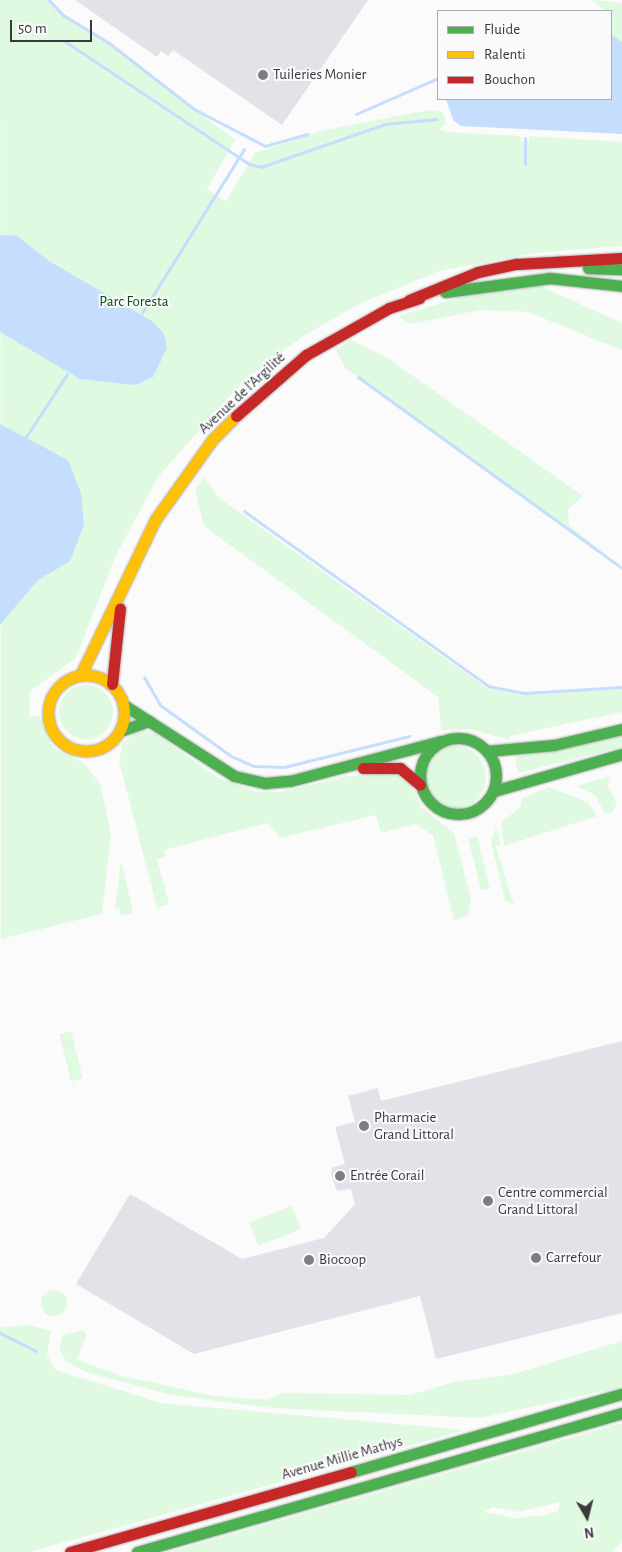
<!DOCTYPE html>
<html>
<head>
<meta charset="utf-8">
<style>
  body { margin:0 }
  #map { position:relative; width:622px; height:1552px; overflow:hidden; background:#fbfbfc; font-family:"Alegreya Sans",sans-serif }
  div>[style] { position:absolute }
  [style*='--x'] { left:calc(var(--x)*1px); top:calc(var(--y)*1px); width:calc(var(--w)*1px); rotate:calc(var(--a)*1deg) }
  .green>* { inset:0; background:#dffae0; transform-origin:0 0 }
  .round { border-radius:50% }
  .water>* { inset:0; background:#c5defe }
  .stream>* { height:3px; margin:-1.5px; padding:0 1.5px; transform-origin:1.5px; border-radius:1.5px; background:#c5defe }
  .building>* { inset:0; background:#e2e2e8 }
  .roads { filter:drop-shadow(0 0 1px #afafaf) drop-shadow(0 0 1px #afafaf) }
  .fast>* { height:11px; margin:-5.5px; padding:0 5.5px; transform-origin:5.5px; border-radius:5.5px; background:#4caf50 }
  .fast>.ring { margin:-5.5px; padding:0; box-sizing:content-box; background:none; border:11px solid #4caf50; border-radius:50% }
  .slow>* { height:11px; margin:-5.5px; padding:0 5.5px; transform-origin:5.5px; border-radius:5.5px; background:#ffc107 }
  .slow>.ring { margin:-5.5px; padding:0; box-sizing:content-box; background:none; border:11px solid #ffc107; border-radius:50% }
  .jam>* { height:11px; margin:-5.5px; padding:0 5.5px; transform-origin:5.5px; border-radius:5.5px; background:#c62828 }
  .dots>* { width:14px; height:14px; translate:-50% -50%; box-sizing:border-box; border:2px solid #fafafd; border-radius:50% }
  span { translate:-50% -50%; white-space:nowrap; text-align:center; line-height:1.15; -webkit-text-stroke:4px #fafafd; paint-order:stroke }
  .poi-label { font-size:15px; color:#3a3a3b }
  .left { translate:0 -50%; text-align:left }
  .park-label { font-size:15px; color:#104a18 }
  .street-label { font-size:15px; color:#3a3a3b }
  .legend { position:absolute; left:437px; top:10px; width:175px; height:90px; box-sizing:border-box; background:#fafafd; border:1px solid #adadaf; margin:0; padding:6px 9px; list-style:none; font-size:15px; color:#3a3a3b }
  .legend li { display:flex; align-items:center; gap:10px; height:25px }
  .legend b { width:25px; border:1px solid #adadaf }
  .north { position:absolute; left:562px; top:1492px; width:50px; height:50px; -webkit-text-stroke:4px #fafafd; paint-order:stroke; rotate:172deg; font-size:14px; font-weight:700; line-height:20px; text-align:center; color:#3a3a3b }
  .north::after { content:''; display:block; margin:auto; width:18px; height:22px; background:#3a3a3b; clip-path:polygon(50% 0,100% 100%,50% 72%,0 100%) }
  .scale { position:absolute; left:10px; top:20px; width:82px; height:22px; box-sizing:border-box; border:2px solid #3a3a3b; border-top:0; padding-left:6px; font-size:15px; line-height:18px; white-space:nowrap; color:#3a3a3b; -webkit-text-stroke:4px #fafafd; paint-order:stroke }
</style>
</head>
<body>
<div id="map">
  <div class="green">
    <div style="clip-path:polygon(0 0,48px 0,66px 18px,108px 44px,235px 140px,207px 189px,226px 201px,255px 153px,321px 131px,429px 110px,443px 112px,446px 123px,439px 129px,447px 132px,520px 136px,521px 141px,529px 141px,529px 136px,622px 142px,622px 246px,535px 253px,439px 271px,361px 303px,305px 335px,245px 379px,158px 477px,115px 557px,76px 658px,30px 691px,29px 717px,39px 716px,53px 747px,85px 764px,100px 784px,111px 833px,102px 914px,1px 939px)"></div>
    <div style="clip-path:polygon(592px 0,622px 3px,622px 42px,611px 34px,611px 11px,601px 11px,603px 9px)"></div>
    <div style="clip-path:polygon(540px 286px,622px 323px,622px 350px,528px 312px,480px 310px,410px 324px,399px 316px,458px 298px)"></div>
    <div style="clip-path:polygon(351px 340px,389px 359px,583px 496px,568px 509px,569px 525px,622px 568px,345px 368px,336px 350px)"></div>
    <div style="clip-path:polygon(205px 477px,218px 497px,487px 688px,524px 695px,622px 689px,622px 712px,510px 736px,510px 740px,469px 729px,441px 730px,438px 697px,204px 526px,195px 489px)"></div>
    <div class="round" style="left:59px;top:685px;width:54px;height:54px"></div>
    <div style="clip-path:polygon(141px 730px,155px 733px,218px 778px,257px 792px,281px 792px,349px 776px,398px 773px,411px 785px,422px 808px,454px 833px,471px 899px,468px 915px,454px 921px,433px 835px,415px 824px,381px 833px,376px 815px,280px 838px,268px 823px,164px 850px,166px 857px,157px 859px,169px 904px,157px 908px,119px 761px,123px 742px)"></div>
    <div style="clip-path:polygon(622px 735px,622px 747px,518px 773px,515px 757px)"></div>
    <div class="round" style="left:424px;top:746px;width:62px;height:62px"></div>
    <div style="clip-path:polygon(611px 776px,608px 787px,617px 802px,613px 812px,605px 814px,595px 795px,576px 786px)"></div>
    <div style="clip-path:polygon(549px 787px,588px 802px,597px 816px,504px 846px,501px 822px,520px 808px,522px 798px)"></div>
    <div style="clip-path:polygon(496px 828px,501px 845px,496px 846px,514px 906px,505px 900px,491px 842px)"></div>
    <div style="left:477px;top:836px;width:54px;height:9px;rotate:76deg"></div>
    <div style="clip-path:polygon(121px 860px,133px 913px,121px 916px,119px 907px,115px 910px)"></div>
    <div style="left:71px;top:1031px;width:49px;height:12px;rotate:76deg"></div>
    <div style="left:292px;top:1206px;width:25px;height:46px;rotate:69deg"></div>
    <div class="round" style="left:41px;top:1290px;width:26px;height:26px"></div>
    <div style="clip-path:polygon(29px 1325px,51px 1331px,47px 1355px,56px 1370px,161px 1403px,465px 1430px,30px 1552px,0 1552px,0 1327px)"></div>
    <div style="clip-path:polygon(82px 1330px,87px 1334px,77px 1360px,123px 1376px,214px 1396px,268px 1400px,283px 1393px,410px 1395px,453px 1382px,510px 1375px,622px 1341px,622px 1387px,481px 1418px,272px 1408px,171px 1395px,86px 1372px,67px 1362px,59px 1349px,63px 1335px)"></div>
    <div style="clip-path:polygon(evenodd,622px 1423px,622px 1542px,612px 1552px,169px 1552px,622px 1423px,560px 1502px,558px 1511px,546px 1515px,515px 1518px,484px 1512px,492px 1507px,518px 1512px,560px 1502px)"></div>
  </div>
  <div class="water">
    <div style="clip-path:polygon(611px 34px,622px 42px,622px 134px,461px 126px,453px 120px,446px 99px,611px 99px)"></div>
    <div style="clip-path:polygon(0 235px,17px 236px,49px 261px,152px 321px,164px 334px,167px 348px,153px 377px,135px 385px,80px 379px,0 332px)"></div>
    <div style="clip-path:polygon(0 424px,68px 460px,81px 493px,84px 525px,70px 561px,38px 580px,0 625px)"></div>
  </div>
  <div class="stream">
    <div style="--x:49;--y:0;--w:21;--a:47"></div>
    <div style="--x:63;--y:15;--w:54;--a:31.3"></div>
    <div style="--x:109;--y:43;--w:108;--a:37.8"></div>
    <div style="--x:194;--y:109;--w:80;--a:27.5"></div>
    <div style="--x:265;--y:146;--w:44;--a:-15.9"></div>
    <div style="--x:63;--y:40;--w:224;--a:33.7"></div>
    <div style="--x:249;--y:164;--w:12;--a:14"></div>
    <div style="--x:261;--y:167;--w:131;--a:-19.1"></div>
    <div style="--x:385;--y:124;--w:52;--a:-5.5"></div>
    <div style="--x:356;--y:114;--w:90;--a:-23.7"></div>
    <div style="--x:525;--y:164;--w:26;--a:-90"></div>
    <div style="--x:142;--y:313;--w:193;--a:-58.1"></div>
    <div style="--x:358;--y:377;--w:326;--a:35.9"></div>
    <div style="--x:26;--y:437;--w:75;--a:-56.9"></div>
    <div style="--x:244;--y:511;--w:300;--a:35.6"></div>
    <div style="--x:488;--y:686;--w:37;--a:11"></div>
    <div style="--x:524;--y:693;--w:98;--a:-3.5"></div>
    <div style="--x:144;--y:677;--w:32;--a:60"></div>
    <div style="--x:160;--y:705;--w:87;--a:35.7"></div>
    <div style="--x:231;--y:756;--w:24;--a:24"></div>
    <div style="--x:253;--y:766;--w:31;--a:2"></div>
    <div style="--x:284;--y:767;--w:129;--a:-13.9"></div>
    <div style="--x:0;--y:1333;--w:40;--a:26.6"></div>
  </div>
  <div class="building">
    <div style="clip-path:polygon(75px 0,368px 0,282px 125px,173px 50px,168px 56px,161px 51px,157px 57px)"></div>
    <div style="clip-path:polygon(622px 1041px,622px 1313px,436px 1359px,420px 1296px,194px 1354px,76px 1284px,130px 1194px,242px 1259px,324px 1238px,355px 1204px,351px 1189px,337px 1191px,331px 1174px,332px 1168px,345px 1164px,335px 1127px,355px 1122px,348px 1096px,378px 1088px,381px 1101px)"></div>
  </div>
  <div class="roads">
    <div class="fast">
      <div style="--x:588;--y:268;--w:34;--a:2"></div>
      <div style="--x:445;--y:292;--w:106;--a:-7.6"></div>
      <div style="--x:550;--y:278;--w:72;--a:6.3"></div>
      <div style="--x:124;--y:705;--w:131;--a:32.8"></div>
      <div style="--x:234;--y:776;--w:32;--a:13"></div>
      <div style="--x:265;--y:783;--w:25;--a:-5"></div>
      <div style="--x:290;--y:781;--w:156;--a:-14.8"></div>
      <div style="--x:120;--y:731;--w:31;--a:-19"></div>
      <div class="ring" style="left:420px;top:738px;width:65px;height:65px"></div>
      <div style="--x:487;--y:751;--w:67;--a:-5.1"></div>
      <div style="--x:554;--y:745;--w:70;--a:-13.2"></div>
      <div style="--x:494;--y:791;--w:133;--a:-16.1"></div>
      <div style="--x:351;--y:1472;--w:282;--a:-16.1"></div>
      <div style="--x:137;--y:1552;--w:505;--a:-15.99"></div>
    </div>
    <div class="slow">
      <div style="--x:81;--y:674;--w:171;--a:-64.3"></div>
      <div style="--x:155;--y:520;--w:98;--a:-54.5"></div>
      <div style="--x:212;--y:440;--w:34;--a:-45"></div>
      <div class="ring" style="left:48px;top:675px;width:65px;height:65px"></div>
    </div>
    <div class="jam">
      <div style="--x:409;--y:300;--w:74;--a:-22.1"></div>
      <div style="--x:478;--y:272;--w:40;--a:-12"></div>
      <div style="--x:517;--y:264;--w:105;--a:-3.3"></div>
      <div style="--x:236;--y:416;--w:93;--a:-41.1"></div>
      <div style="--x:306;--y:355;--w:95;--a:-29.5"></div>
      <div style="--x:389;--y:308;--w:32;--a:-18"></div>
      <div style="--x:112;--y:684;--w:76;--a:-84"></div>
      <div style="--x:363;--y:768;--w:37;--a:0"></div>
      <div style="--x:400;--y:768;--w:26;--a:40"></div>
      <div style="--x:70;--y:1552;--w:292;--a:-15.9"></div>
    </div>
  </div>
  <div class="dots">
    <div style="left:263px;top:75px;background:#7e7e7f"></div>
    <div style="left:364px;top:1126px;background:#7e7e7f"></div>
    <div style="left:340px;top:1176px;background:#7e7e7f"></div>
    <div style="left:488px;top:1201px;background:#7e7e7f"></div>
    <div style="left:536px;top:1258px;background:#7e7e7f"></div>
    <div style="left:309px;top:1260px;background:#7e7e7f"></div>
  </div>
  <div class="poi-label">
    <span class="left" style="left:273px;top:75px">Tuileries Monier</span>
    <span class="left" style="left:374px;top:1126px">Pharmacie<br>Grand Littoral</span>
    <span class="left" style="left:350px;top:1176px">Entrée Corail</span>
    <span class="left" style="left:498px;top:1201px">Centre commercial<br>Grand Littoral</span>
    <span class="left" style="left:546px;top:1258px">Carrefour</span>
    <span class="left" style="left:319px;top:1260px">Biocoop</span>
  </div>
  <div class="park-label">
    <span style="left:134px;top:302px">Parc Foresta</span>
  </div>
  <div class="street-label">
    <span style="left:242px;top:393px;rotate:-43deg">Avenue de l'Argilité</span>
    <span style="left:342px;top:1458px;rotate:-16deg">Avenue Millie Mathys</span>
  </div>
  <ul class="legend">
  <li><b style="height:6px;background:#4caf50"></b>Fluide</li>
  <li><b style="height:6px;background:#ffc107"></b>Ralenti</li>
  <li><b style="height:6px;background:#c62828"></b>Bouchon</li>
  </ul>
  <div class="north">N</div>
  <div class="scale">50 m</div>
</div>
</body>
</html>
